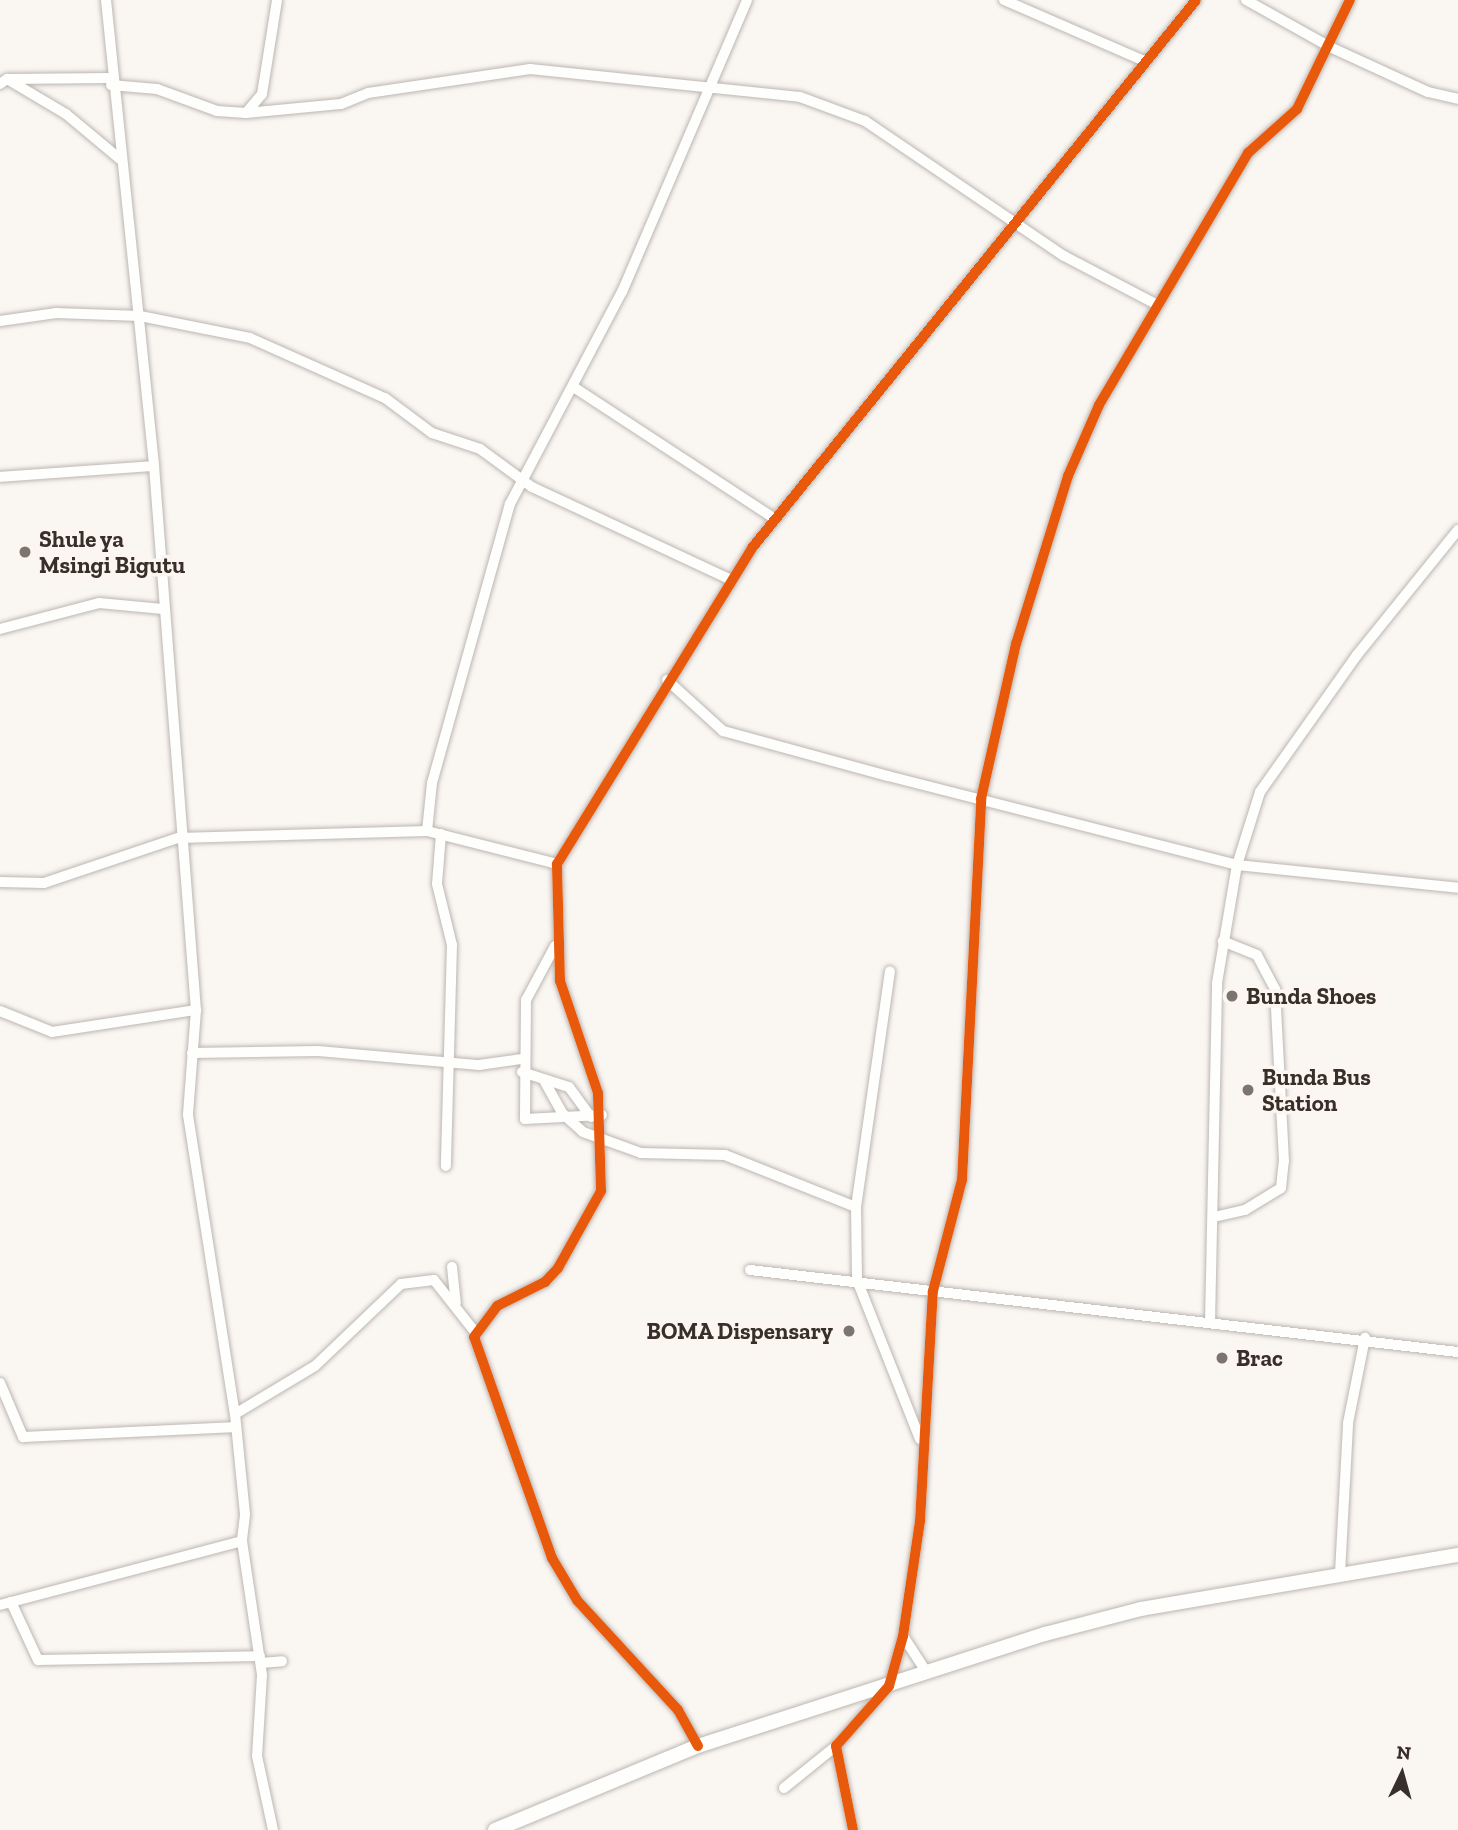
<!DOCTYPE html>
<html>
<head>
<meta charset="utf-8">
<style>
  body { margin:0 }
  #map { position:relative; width:1458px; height:1830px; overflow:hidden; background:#faf6f2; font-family:"Zilla Slab",serif }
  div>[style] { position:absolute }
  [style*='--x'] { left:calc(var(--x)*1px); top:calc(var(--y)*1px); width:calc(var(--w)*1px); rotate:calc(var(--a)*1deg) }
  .roads { filter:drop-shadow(0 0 2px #bcb6b2) drop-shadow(0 0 2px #bcb6b2) }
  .minor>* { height:10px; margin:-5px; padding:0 5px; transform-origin:5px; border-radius:5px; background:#fefefd }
  .major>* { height:14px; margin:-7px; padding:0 7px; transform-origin:7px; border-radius:7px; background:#fefefd }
  .cycleway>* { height:10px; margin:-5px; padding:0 5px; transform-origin:5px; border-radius:5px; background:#e8590c }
  .dots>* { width:19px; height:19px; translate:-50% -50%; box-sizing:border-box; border:4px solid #fdf5ef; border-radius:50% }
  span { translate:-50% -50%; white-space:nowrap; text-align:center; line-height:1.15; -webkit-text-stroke:7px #fdf5ef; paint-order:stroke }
  .poi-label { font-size:23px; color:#372f29; font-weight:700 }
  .left { translate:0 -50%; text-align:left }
  .right { translate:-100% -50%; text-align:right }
  .north { position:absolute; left:1367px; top:1739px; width:70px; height:70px; -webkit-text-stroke:5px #fdf5ef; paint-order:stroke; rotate:5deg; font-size:19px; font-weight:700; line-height:28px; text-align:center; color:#372f29 }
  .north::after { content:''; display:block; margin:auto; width:24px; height:32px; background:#372f29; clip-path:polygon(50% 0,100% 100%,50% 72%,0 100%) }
</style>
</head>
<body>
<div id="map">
  <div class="roads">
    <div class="minor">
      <div style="--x:106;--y:0;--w:468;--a:84.1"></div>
      <div style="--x:154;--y:466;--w:546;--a:85.59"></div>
      <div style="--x:196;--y:1010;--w:105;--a:94.4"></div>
      <div style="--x:188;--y:1115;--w:303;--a:81.1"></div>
      <div style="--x:235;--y:1414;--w:101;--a:84.3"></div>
      <div style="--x:245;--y:1515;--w:26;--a:97"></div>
      <div style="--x:242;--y:1541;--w:135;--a:81.5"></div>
      <div style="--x:262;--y:1675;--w:81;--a:93.5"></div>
      <div style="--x:257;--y:1756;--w:76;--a:77.8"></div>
      <div style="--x:1004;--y:0;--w:153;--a:23.5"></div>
      <div style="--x:1246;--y:0;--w:96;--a:29.2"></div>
      <div style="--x:1330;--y:47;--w:108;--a:24.7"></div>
      <div style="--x:1428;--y:92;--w:31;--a:13"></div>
      <div style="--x:8;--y:79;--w:102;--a:-0.6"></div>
      <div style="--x:0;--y:84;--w:9;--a:-36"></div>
      <div style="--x:7;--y:79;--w:69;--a:30.7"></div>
      <div style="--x:66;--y:114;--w:70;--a:39.8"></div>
      <div style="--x:111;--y:85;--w:46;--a:5"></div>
      <div style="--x:157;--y:89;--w:64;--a:20.1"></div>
      <div style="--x:217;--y:111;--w:29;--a:4"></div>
      <div style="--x:246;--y:113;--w:95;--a:-5.4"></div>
      <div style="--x:341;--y:104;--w:29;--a:-22"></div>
      <div style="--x:368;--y:93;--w:164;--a:-8.4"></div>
      <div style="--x:530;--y:69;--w:271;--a:5.9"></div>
      <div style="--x:800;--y:97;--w:69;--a:20.3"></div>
      <div style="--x:865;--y:121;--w:240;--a:34.2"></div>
      <div style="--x:1064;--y:256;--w:102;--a:27.6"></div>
      <div style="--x:246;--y:113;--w:25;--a:-50"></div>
      <div style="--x:262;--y:94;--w:95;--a:-80.9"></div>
      <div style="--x:0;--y:321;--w:57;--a:-8.1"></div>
      <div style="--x:56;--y:313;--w:84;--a:2"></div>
      <div style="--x:140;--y:316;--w:112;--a:11.3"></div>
      <div style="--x:250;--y:338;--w:148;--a:24"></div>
      <div style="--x:385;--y:398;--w:59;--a:36.7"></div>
      <div style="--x:432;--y:433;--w:51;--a:18.4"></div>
      <div style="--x:480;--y:449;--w:64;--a:36.2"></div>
      <div style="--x:532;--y:487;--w:220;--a:25"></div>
      <div style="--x:575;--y:388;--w:239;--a:33.2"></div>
      <div style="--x:0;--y:477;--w:154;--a:-4.1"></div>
      <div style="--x:0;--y:629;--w:102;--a:-14.7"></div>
      <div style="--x:99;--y:603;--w:64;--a:5.4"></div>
      <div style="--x:667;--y:680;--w:76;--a:42.3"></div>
      <div style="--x:723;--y:731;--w:171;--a:15.3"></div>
      <div style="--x:888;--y:776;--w:360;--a:14.3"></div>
      <div style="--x:1237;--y:865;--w:222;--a:5.9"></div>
      <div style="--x:427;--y:831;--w:48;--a:-84.1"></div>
      <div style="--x:432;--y:783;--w:290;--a:-74.4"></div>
      <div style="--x:510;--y:504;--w:240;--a:-62.2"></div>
      <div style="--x:622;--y:292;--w:318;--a:-66.8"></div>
      <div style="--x:441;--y:834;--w:50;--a:94.6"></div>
      <div style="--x:437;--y:884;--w:63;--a:76.2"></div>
      <div style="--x:452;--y:945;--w:221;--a:91.6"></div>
      <div style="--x:0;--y:882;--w:44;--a:1.3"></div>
      <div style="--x:44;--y:883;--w:141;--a:-18.6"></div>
      <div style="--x:178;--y:838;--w:249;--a:-1.6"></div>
      <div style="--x:427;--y:831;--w:134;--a:14.2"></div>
      <div style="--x:555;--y:946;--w:61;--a:118.2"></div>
      <div style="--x:526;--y:1000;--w:119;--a:90.5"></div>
      <div style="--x:525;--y:1119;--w:77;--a:-3"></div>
      <div style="--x:0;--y:1011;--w:56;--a:22"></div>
      <div style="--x:52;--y:1032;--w:146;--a:-8.7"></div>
      <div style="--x:192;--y:1053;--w:126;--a:-0.9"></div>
      <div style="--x:318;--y:1051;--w:162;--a:5"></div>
      <div style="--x:479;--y:1065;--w:42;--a:-8.1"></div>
      <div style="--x:522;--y:1072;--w:49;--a:17.7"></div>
      <div style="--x:569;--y:1087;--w:37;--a:54"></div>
      <div style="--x:545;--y:1082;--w:35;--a:61"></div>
      <div style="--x:562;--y:1113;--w:28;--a:42"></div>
      <div style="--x:583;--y:1132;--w:62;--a:19.9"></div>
      <div style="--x:641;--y:1153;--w:84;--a:1.4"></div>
      <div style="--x:725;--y:1155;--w:141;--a:21.7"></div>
      <div style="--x:856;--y:1207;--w:73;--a:89.2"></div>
      <div style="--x:857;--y:1280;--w:171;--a:68.4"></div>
      <div style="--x:856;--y:1207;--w:238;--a:-81.8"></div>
      <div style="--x:1214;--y:1217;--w:32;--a:-13"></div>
      <div style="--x:1245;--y:1210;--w:42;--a:-31.4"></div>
      <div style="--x:1281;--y:1188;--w:27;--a:-84"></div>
      <div style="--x:1284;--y:1161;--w:172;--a:-93"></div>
      <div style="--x:1275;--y:989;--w:38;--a:-118"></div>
      <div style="--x:1257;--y:955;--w:37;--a:-158"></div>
      <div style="--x:452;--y:1267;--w:36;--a:84"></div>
      <div style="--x:750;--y:1270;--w:713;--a:6.61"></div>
      <div style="--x:1210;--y:1323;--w:340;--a:-88.8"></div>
      <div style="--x:1217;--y:983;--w:120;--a:-80.4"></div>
      <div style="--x:1237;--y:865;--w:77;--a:-72.5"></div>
      <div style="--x:1260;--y:792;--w:168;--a:-54.7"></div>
      <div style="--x:1357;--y:655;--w:161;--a:-51.1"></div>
      <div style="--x:0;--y:1383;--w:59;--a:66.9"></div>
      <div style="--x:23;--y:1437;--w:209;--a:-2.7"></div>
      <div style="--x:235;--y:1414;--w:93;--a:-31"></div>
      <div style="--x:315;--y:1366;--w:119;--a:-43.6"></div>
      <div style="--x:401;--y:1284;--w:33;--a:-7"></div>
      <div style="--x:434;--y:1280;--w:66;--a:51.7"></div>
      <div style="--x:1340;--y:1573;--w:150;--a:-86.9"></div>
      <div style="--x:1348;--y:1423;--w:87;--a:-78.7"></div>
      <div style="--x:11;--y:1602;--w:64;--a:65"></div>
      <div style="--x:38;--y:1660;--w:222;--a:-1"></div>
      <div style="--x:0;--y:1605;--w:250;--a:-14.8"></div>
      <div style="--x:903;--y:1636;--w:44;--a:57"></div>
      <div style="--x:261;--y:1663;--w:21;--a:-5"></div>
      <div style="--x:698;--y:1746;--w:41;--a:-119.1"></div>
      <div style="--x:678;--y:1710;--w:149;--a:-132.6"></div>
      <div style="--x:577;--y:1600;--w:49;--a:-120.8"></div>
      <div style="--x:552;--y:1558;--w:234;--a:-109.4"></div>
      <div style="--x:474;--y:1337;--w:39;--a:-53"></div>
      <div style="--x:497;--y:1306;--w:54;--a:-26.6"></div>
      <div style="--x:545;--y:1282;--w:19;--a:-47"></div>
      <div style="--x:558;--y:1268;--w:88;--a:-60.8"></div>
      <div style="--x:601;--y:1191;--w:98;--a:-91.8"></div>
      <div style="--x:598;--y:1093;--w:118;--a:-108.7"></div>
      <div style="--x:560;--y:981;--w:117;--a:-91.5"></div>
      <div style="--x:557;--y:864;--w:371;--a:-58.3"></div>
      <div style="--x:752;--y:548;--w:705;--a:-50.98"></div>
      <div style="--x:784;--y:1788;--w:67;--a:-38.9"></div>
      <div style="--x:853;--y:1830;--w:86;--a:-101.4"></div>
      <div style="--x:836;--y:1746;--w:80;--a:-48.5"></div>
      <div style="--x:889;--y:1686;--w:52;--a:-74.4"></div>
      <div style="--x:903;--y:1636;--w:116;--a:-81.6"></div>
      <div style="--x:920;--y:1521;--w:230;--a:-86.8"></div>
      <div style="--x:933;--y:1291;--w:115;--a:-75.4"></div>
      <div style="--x:962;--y:1180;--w:381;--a:-87.1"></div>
      <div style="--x:981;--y:799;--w:159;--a:-77.3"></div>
      <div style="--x:1016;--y:644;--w:176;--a:-72.8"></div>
      <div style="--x:1068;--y:476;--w:77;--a:-66.4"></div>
      <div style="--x:1099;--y:405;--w:293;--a:-59.4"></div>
      <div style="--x:1248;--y:153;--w:66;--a:-41.9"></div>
      <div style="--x:1297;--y:109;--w:121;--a:-64.1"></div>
    </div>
    <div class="major">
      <div style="--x:495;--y:1830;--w:220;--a:-22.5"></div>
      <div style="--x:698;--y:1746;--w:365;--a:-17.9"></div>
      <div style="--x:1045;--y:1634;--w:99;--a:-14.6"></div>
      <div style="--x:1141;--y:1609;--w:322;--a:-9.7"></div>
    </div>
  </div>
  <div class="cycleway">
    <div style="--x:698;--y:1746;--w:41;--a:-119.1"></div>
    <div style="--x:678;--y:1710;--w:149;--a:-132.6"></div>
    <div style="--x:577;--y:1600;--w:49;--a:-120.8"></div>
    <div style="--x:552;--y:1558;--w:234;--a:-109.4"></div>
    <div style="--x:474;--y:1337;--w:39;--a:-53"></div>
    <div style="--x:497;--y:1306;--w:54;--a:-26.6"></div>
    <div style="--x:545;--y:1282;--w:19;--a:-47"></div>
    <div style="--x:558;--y:1268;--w:88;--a:-60.8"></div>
    <div style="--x:601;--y:1191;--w:98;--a:-91.8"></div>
    <div style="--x:598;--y:1093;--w:118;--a:-108.7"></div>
    <div style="--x:560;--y:981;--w:117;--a:-91.5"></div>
    <div style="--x:557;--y:864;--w:371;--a:-58.3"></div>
    <div style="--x:752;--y:548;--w:705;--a:-50.98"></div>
    <div style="--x:853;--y:1830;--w:86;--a:-101.4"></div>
    <div style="--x:836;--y:1746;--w:80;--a:-48.5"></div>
    <div style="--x:889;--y:1686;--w:52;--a:-74.4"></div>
    <div style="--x:903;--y:1636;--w:116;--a:-81.6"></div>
    <div style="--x:920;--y:1521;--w:230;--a:-86.8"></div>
    <div style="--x:933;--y:1291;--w:115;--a:-75.4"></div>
    <div style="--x:962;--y:1180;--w:381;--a:-87.1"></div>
    <div style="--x:981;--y:799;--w:159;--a:-77.3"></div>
    <div style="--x:1016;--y:644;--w:176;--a:-72.8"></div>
    <div style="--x:1068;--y:476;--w:77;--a:-66.4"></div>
    <div style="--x:1099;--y:405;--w:293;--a:-59.4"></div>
    <div style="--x:1248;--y:153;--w:66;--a:-41.9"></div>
    <div style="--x:1297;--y:109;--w:121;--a:-64.1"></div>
  </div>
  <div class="dots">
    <div style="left:25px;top:552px;background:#7b756f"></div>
    <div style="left:1232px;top:996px;background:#7b756f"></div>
    <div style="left:1248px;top:1090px;background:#7b756f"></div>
    <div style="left:849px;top:1331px;background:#7b756f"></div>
    <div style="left:1222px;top:1358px;background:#7b756f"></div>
  </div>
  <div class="poi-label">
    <span class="left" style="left:39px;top:552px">Shule ya<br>Msingi Bigutu</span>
    <span class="left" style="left:1246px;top:996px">Bunda Shoes</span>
    <span class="left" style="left:1262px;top:1090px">Bunda Bus<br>Station</span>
    <span class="right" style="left:833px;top:1331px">BOMA Dispensary</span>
    <span class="left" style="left:1236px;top:1358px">Brac</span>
  </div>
  <div class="north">N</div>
</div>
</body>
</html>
